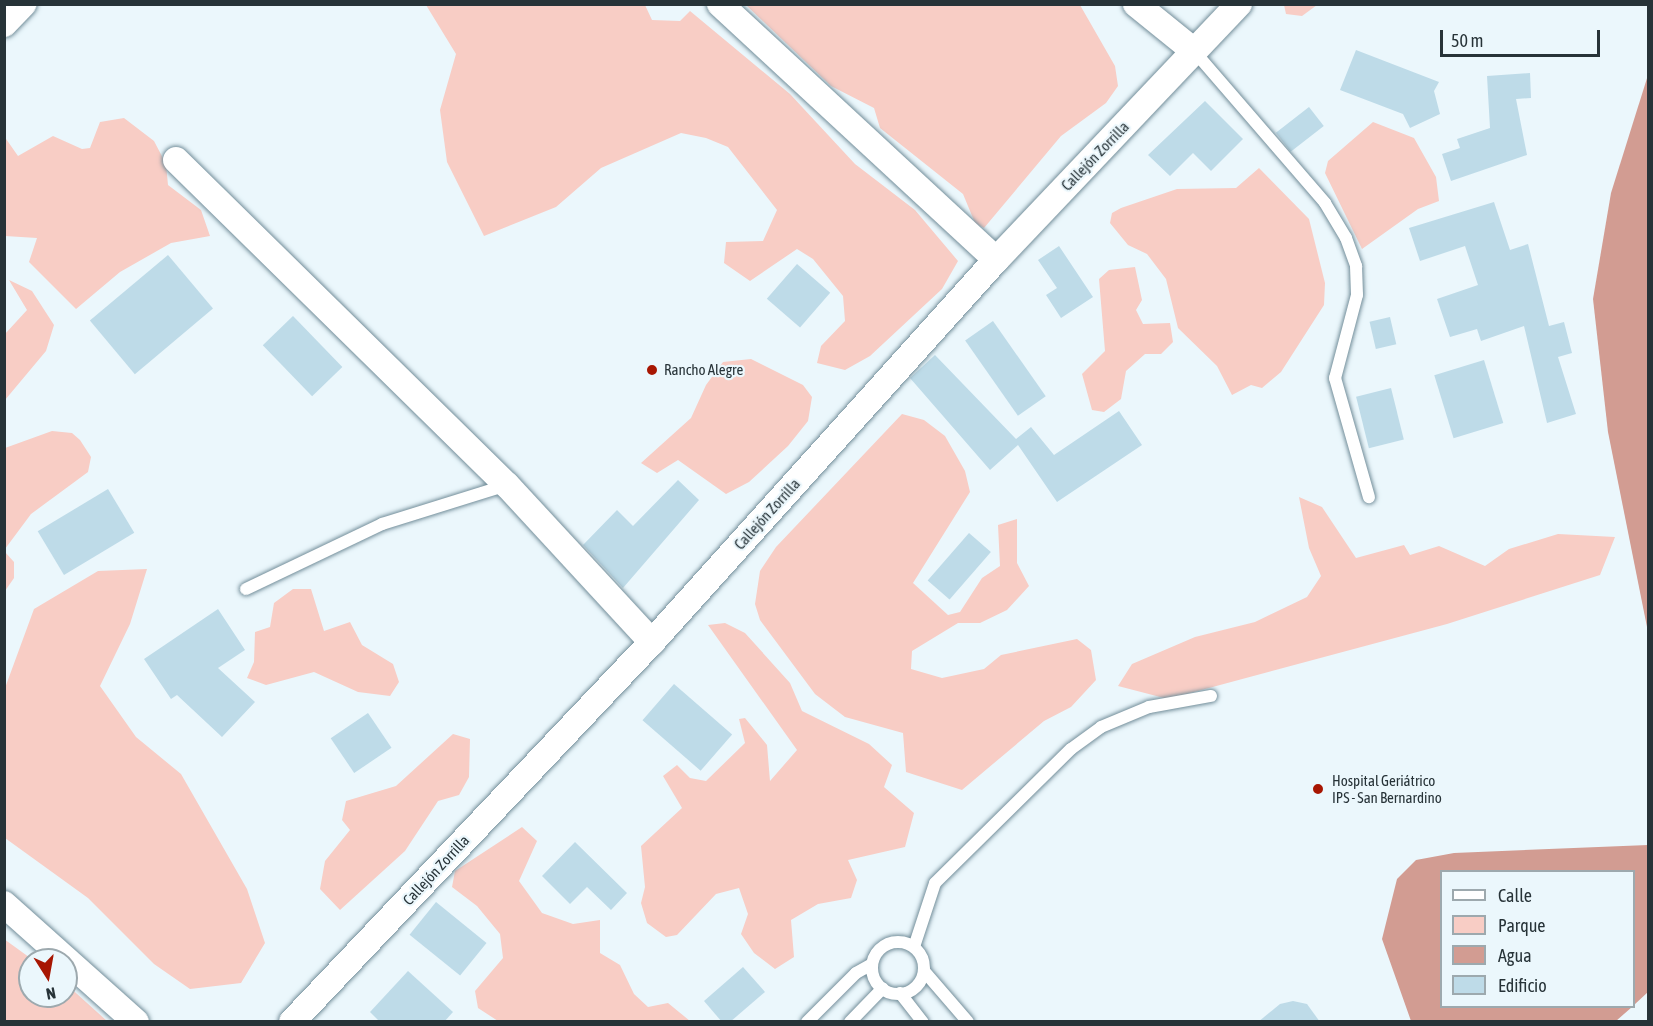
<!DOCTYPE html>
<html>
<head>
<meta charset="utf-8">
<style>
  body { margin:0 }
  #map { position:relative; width:1653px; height:1026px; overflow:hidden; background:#ebf7fc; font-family:"Asap Condensed",sans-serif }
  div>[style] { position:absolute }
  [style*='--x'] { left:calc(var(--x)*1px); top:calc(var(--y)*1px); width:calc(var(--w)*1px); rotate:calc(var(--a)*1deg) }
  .green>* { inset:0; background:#f8cdc5 }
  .water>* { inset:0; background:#d29c92 }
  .building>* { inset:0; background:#bedbe8; transform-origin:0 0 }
  .roads { filter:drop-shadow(0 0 2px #738e9a) drop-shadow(0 0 2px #738e9a) }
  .service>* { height:12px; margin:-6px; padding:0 6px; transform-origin:6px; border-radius:6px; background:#fff }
  .service>.ring { margin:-6px; padding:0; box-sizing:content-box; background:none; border:12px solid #fff; border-radius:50% }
  .minor>* { height:26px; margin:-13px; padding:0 13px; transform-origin:13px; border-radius:13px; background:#fff }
  .dots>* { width:16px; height:16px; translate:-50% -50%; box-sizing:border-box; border:3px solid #ebf7fc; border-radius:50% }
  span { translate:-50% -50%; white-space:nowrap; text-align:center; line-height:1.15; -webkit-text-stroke:4.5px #ebf7fc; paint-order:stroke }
  .street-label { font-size:15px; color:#273338 }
  .poi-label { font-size:15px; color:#273338 }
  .left { translate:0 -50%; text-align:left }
  .frame { position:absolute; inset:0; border:6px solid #273338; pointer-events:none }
  .legend { position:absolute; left:1440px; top:870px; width:195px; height:138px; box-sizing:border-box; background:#ebf7fc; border:2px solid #9da9ae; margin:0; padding:8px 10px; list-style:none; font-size:18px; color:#273338 }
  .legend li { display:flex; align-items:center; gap:12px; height:30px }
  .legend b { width:30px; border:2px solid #9da9ae }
  .north { position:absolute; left:18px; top:948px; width:60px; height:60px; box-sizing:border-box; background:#ebf7fc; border:2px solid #9da9ae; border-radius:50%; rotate:169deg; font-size:16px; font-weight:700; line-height:24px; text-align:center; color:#273338 }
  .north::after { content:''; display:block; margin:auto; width:21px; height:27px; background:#a71602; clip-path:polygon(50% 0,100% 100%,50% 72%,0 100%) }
  .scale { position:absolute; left:1440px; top:30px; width:160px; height:27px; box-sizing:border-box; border:3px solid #273338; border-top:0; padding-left:8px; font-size:18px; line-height:21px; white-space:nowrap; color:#273338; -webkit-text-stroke:4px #ebf7fc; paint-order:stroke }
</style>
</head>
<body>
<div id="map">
  <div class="green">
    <div style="clip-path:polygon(426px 5px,645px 5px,652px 20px,680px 21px,690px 11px,790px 94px,855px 164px,915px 210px,958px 261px,942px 289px,870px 356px,845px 370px,817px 363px,821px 346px,845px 321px,843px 296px,813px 259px,797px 249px,750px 281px,724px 263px,726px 242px,763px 241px,777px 210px,728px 147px,706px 138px,681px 133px,601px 168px,556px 207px,484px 236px,447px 162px,440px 110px,456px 54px)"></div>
    <div style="clip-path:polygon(746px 5px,1080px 5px,1115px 66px,1118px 86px,1106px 103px,1061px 136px,984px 228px,975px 223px,963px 194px,880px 128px,874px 108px,831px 86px)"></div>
    <div style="clip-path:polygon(1284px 5px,1284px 4px,1317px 5px,1302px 16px,1286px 14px)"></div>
    <div style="clip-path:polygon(124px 118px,154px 141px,166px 164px,168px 185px,201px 210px,210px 236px,171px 243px,120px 272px,76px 309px,29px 262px,37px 238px,5px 236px,4px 136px,18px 156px,53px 136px,82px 149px,90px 148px,100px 122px)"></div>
    <div style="clip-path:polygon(1373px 122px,1414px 138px,1436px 177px,1439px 201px,1418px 209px,1362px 249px,1325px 173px,1328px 161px)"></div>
    <div style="clip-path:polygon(1259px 168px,1309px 219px,1325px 283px,1324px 305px,1281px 372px,1262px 388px,1251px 385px,1232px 395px,1217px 366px,1178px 328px,1166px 279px,1147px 254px,1128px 245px,1110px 223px,1112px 213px,1121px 208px,1177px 189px,1236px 188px)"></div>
    <div style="clip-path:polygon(1135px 267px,1142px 300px,1136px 310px,1143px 324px,1170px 323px,1173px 342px,1161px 354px,1145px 354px,1126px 371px,1121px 399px,1104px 412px,1092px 410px,1082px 374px,1105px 351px,1099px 279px,1109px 270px)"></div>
    <div style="clip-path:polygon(9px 280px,32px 291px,54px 325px,46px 351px,5px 400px,5px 334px,27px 310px)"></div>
    <div style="clip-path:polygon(751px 359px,803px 385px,812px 397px,808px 421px,788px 446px,749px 482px,726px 494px,678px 460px,657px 473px,641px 463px,691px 418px,706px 385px,723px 362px)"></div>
    <div style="clip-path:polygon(902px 414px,924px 420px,945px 436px,965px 471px,970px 492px,913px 583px,948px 615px,960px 612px,982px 578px,1000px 566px,998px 525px,1017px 519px,1017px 563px,1029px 586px,1007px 610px,980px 623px,958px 623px,912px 651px,911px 669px,942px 678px,984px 669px,1001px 655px,1077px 639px,1091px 650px,1096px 680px,1071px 707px,1044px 721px,962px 790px,906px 772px,903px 733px,845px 717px,815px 694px,760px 620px,755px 604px,760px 571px,776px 547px)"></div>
    <div style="clip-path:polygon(52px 431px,72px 433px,80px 440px,91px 457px,88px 472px,31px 514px,5px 549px,5px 448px)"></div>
    <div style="clip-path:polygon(1299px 497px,1322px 507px,1356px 558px,1404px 545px,1410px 555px,1439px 546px,1485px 566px,1509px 549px,1558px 534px,1615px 537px,1600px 575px,1447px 624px,1168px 699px,1118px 686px,1132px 664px,1195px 637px,1255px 622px,1307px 597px,1321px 576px,1309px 548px)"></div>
    <div style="clip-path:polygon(5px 552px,14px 562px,14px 578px,5px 591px)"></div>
    <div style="clip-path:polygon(147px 569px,130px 624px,100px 686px,136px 737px,181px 774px,247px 889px,265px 943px,241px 983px,190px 989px,154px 964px,88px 898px,5px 838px,5px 688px,34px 609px,98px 571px)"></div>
    <div style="clip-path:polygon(293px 589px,311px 589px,324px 631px,350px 622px,362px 645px,393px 664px,399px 682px,390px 696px,358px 692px,314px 672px,266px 685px,247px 678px,254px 662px,255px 632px,270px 627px,274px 603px)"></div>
    <div style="clip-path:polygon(725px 623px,745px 633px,790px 683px,802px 711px,869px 744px,892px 765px,884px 787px,914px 813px,905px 847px,848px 860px,857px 880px,851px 898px,818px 904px,791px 920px,794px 957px,775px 969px,754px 953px,741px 934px,748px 914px,739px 888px,716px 894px,677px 935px,666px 937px,647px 923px,641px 903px,645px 887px,641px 846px,682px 808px,663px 776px,677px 765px,690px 778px,706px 781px,745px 743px,739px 719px,745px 718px,767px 745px,770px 781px,797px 750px,708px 625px)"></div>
    <div style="clip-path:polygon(453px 734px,470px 739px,469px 777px,459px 795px,438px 801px,405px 851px,340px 910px,320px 889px,325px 861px,350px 830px,342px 820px,346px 801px,396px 786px)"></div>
    <div style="clip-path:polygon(522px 827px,537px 841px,519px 881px,542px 913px,573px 924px,600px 920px,600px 953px,620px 965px,634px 994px,648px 1007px,668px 1003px,690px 1021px,498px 1021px,478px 1008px,475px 991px,503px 958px,500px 934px,477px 906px,452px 887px,455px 871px)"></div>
    <div style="clip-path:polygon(4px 939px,33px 960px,30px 996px,66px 996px,66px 984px,107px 1021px,5px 1021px)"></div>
  </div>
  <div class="water">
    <div style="clip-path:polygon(1648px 75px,1648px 632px,1608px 432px,1593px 299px,1611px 193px)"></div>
    <div style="clip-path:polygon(1648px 845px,1648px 992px,1634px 1005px,1634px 872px,1442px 872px,1442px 1006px,1632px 1007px,1616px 1021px,1411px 1021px,1382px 939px,1397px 879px,1416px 860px,1454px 853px)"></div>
  </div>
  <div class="building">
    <div style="clip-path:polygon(1356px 50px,1439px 82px,1434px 91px,1440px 114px,1410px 128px,1403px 114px,1340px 90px)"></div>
    <div style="clip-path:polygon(1530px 73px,1531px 98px,1516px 99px,1527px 155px,1451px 181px,1442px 154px,1460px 148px,1457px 139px,1490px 128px,1487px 76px)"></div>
    <div style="clip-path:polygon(1205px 101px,1243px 139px,1211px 171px,1193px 153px,1170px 176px,1148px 155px)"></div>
    <div style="left:1309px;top:107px;width:24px;height:42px;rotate:52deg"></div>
    <div style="clip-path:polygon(1494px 202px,1510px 250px,1528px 244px,1549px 326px,1564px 322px,1572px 353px,1558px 357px,1576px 414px,1547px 423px,1524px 326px,1481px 341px,1477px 329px,1450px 337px,1437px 299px,1478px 285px,1465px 246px,1420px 261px,1409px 228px)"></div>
    <div style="clip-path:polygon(1059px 246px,1093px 297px,1061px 318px,1046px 295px,1057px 288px,1038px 260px)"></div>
    <div style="left:168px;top:255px;width:70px;height:102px;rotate:50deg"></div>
    <div style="left:797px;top:264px;width:44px;height:46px;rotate:41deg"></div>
    <div style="left:293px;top:316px;width:71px;height:42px;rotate:46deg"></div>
    <div style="left:1390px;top:317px;width:28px;height:21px;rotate:77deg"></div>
    <div style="left:993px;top:321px;width:92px;height:34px;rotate:55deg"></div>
    <div style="clip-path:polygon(935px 355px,1016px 439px,1031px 427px,1054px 455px,1119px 411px,1142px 445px,1057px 502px,1018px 445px,990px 470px,910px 378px)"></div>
    <div style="left:1484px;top:360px;width:66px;height:52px;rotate:73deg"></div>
    <div style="left:1391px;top:388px;width:53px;height:36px;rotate:76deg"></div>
    <div style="clip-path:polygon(678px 480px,699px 500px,623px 588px,583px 545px,617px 510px,633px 526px)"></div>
    <div style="left:108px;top:489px;width:51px;height:82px;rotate:59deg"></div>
    <div style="left:969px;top:533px;width:29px;height:63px;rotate:41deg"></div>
    <div style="clip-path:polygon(218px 609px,245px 650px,218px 668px,255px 702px,222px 737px,177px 695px,171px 699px,144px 659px)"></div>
    <div style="left:674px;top:684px;width:77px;height:48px;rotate:41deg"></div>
    <div style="left:368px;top:713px;width:42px;height:45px;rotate:56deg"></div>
    <div style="clip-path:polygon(575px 842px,627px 893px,611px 910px,587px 887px,570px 904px,542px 876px)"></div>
    <div style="left:436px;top:902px;width:65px;height:42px;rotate:39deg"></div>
    <div style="clip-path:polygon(743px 967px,765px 992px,730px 1022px,722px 1022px,704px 1001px)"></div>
    <div style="clip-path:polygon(408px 971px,453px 1012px,444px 1022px,380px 1022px,370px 1012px)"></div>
    <div style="clip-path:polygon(1293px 1001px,1307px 1004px,1320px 1022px,1258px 1022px,1280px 1004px)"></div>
  </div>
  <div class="roads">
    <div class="service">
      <div style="--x:1194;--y:51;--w:201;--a:49.2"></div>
      <div style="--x:1325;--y:203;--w:41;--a:59"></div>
      <div style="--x:1346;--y:238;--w:30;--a:70"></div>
      <div style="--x:1356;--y:266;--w:29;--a:88"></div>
      <div style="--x:1357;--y:295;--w:86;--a:104.8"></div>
      <div style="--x:1335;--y:378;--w:124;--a:74.1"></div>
      <div style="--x:246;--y:589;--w:151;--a:-25.5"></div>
      <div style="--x:382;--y:524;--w:131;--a:-17.3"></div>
      <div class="ring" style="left:872px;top:942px;width:40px;height:40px"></div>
      <div style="--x:914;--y:947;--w:67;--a:-71.8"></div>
      <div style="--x:935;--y:883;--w:191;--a:-44.6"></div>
      <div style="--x:1071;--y:749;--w:37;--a:-36"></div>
      <div style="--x:1101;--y:727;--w:52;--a:-22.6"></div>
      <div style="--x:1149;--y:707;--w:63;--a:-10.1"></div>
      <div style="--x:924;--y:971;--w:67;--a:49.2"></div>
      <div style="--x:900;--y:993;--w:37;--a:52"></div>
      <div style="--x:807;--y:1022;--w:69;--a:-45"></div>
      <div style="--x:856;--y:973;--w:18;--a:-29"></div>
      <div style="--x:850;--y:1022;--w:47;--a:-45.9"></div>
    </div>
    <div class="minor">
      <div style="--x:720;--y:4;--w:376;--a:42.8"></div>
      <div style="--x:1136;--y:4;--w:75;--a:39"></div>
      <div style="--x:4;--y:24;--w:28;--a:-46"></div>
      <div style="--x:176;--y:160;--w:464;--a:44.5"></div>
      <div style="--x:507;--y:485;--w:214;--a:47.3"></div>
      <div style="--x:4;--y:904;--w:177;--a:41.8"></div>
      <div style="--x:292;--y:1022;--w:523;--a:-46.55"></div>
      <div style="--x:652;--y:642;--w:514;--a:-48"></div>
      <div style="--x:996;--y:260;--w:353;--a:-46.5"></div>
    </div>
  </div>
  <div class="dots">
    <div style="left:652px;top:370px;background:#a71602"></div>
    <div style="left:1318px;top:789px;background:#a71602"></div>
  </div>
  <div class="street-label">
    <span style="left:1095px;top:156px;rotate:-46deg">Callejón Zorrilla</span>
    <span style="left:767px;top:514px;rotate:-48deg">Callejón Zorrilla</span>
    <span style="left:436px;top:870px;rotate:-47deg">Callejón Zorrilla</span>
  </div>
  <div class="poi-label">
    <span class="left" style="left:664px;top:370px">Rancho Alegre</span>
    <span class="left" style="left:1332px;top:789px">Hospital Geriátrico<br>IPS - San Bernardino</span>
  </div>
  <div class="frame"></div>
  <ul class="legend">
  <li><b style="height:8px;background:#fff"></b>Calle</li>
  <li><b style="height:16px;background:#f8cdc5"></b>Parque</li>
  <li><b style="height:16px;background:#d29c92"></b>Agua</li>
  <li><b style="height:16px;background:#bedbe8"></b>Edificio</li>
  </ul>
  <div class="north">N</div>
  <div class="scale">50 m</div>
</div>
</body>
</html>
